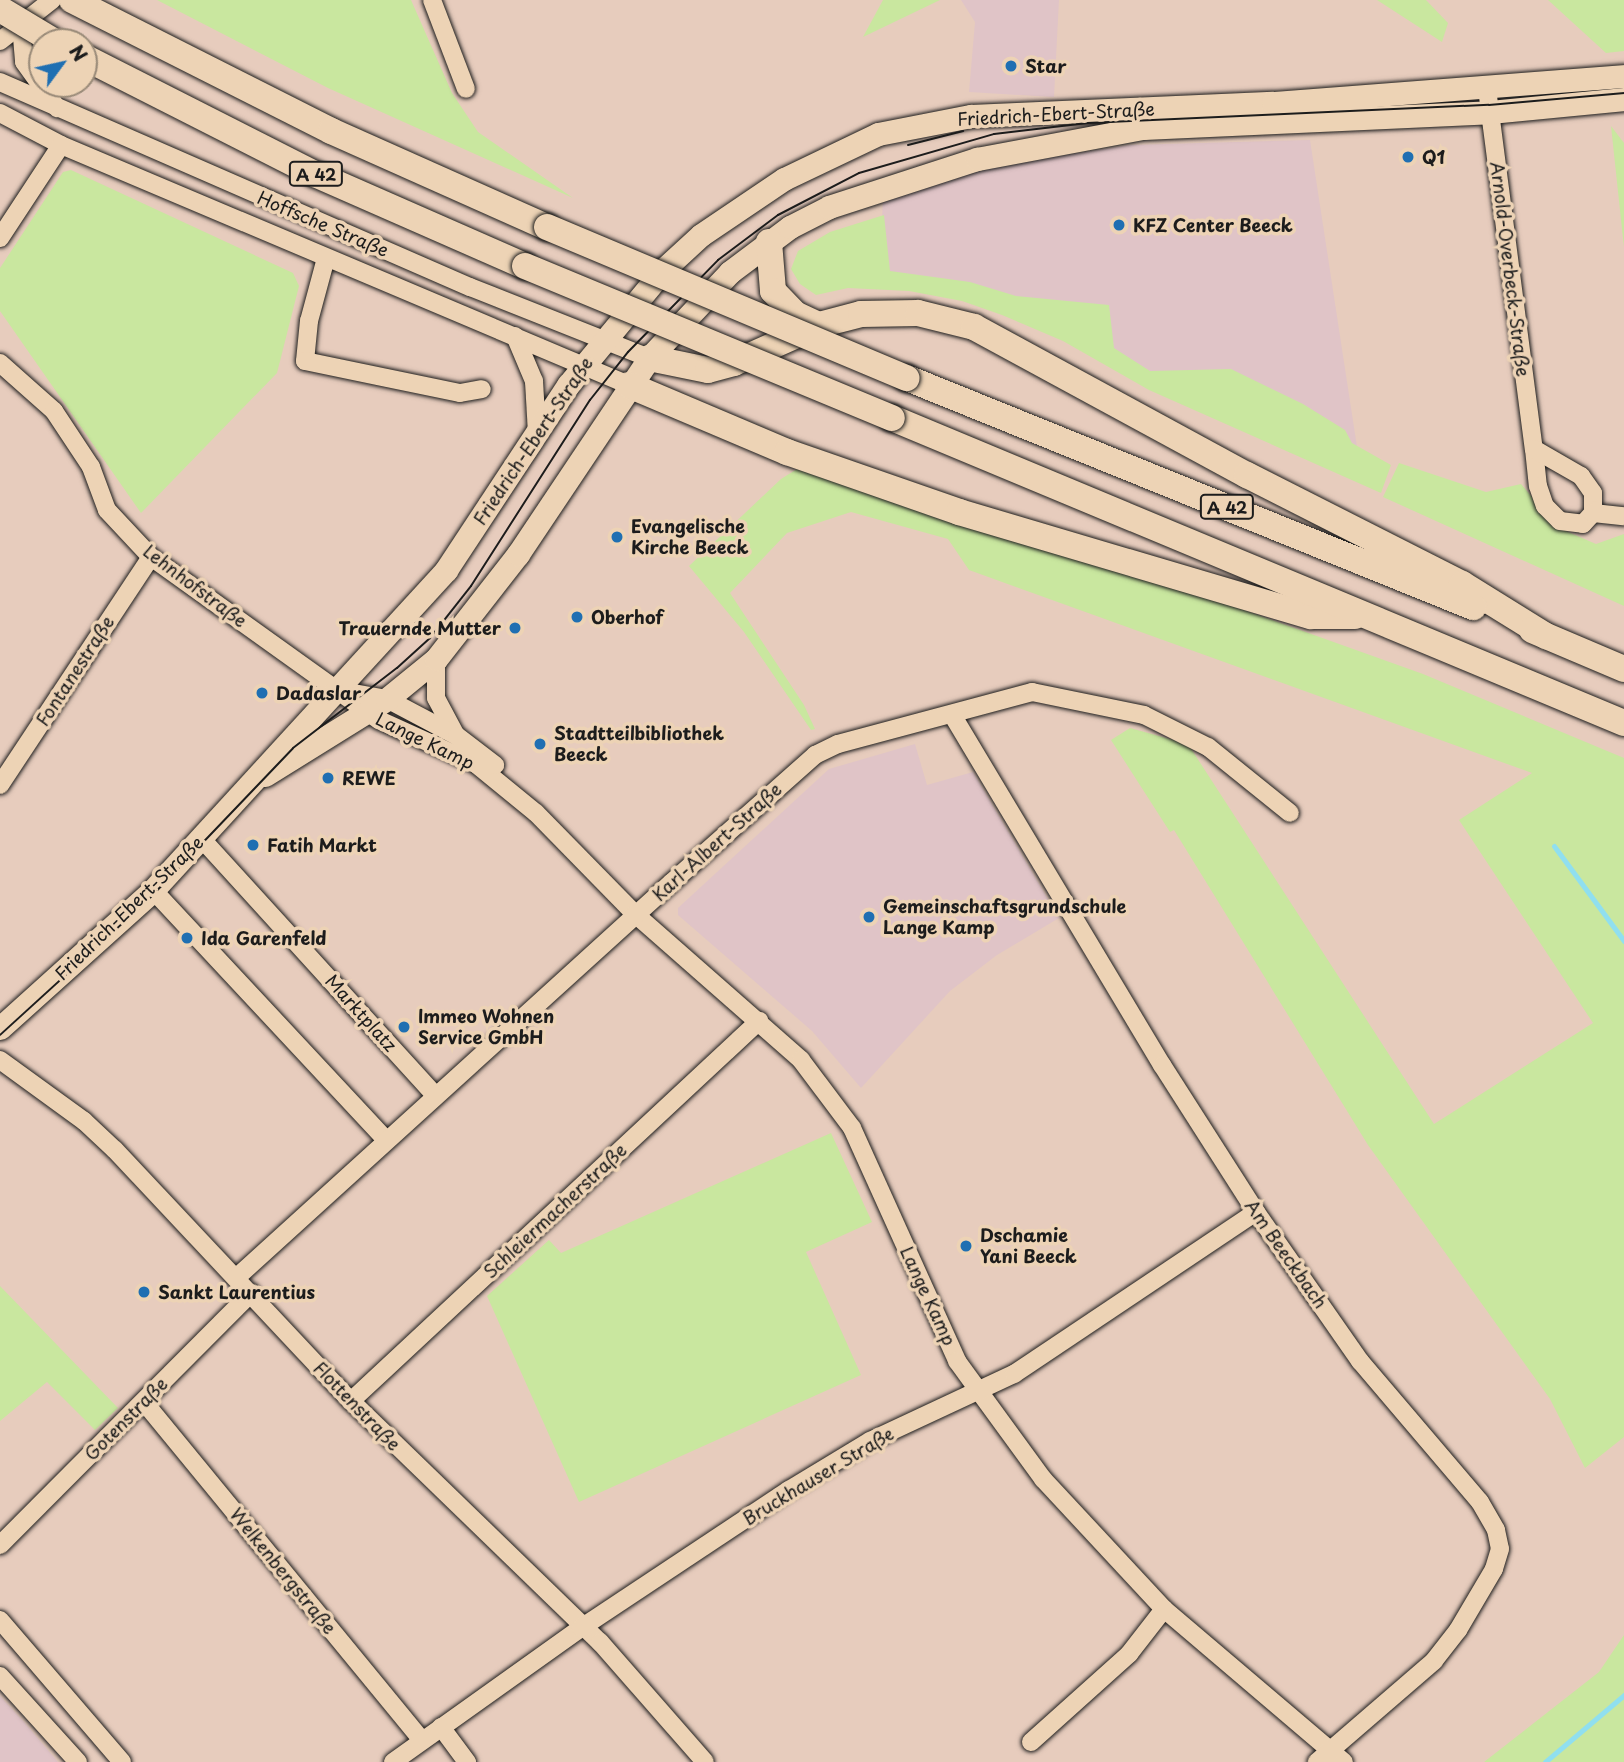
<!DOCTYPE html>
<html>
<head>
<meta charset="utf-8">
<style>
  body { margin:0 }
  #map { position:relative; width:1624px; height:1762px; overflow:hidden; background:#e7ccbd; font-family:"Playpen Sans",sans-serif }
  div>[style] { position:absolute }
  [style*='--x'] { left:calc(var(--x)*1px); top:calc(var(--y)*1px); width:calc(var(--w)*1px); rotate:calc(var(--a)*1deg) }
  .built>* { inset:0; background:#e0c4c7 }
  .green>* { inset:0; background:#c9e79f }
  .stream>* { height:5px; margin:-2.5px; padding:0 2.5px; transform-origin:2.5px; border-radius:2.5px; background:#90dfef }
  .roads { filter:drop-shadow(0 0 2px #1c1c1c) drop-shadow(0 0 2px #1c1c1c) }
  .minor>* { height:18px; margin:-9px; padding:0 9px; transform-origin:9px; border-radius:9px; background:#edd3b5 }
  .major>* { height:23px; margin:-11.5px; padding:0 11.5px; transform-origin:11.5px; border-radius:11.5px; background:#edd3b5 }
  .highway>* { height:26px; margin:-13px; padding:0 13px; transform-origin:13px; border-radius:13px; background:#edd3b5 }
  .tram>* { height:2px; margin:-1px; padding:0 1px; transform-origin:1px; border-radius:1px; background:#1c1c1c }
  .bridges { filter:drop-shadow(0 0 2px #1c1c1c) drop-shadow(0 0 2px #1c1c1c) }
  .highway-bridge>* { height:26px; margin:-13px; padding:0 13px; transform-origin:13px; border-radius:13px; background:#edd3b5 }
  .dots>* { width:19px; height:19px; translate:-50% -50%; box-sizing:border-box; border:4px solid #edd3b5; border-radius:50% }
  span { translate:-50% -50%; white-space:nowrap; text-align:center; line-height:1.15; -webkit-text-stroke:7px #edd3b5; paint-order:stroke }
  .shield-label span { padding:2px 5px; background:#edd3b5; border:2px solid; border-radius:5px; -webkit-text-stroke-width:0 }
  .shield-label { font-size:16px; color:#1c1c1c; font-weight:700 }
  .poi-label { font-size:18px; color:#1c1c1c; font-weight:700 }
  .left { translate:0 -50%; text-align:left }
  .right { translate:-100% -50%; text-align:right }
  .street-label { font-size:18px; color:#1c1c1c }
  .north { position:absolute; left:28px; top:28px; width:70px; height:70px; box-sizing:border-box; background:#edd3b5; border:2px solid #998a78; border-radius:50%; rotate:57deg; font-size:19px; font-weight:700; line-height:28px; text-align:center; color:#1c1c1c }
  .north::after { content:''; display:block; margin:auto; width:24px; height:32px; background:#1f6fb2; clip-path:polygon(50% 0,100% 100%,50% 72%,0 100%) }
</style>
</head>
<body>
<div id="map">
  <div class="built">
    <div style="clip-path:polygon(961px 0,1059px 0,1054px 97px,969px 92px,975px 22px)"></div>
    <div style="clip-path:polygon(1310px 140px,1357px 447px,1158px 375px,1111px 352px,1080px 321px,880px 274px,883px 196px,1007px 164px,1129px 145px)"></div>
    <div style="clip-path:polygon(915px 744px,927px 785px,973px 772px,1059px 918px,997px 955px,950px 991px,861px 1088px,812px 1031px,678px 915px,678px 908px,829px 769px)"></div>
    <div style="clip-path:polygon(0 1696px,24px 1722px,58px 1762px,0 1762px)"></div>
  </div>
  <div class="green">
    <div style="clip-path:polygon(157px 0,411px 0,452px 93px,478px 132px,573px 198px,328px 88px)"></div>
    <div style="clip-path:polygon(883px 0,940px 0,863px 37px)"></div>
    <div style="clip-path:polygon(1377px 0,1426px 0,1448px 23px,1442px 42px)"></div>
    <div style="clip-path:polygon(1548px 0,1624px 0,1624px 51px,1606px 53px)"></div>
    <div style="clip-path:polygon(1611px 126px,1624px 143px,1624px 247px,1622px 229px)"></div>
    <div style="clip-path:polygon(71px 170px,293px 273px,299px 286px,277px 373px,141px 513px,0 311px,0 268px,63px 172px)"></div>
    <div style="clip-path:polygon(884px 215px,890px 271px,970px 282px,1016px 296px,1109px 305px,1114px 348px,1150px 371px,1231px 369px,1303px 404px,1345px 430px,1352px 443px,1391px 465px,1381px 493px,1149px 390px,1063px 341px,1002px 315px,962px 301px,909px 291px,848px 288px,816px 295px,800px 284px,791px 269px,798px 251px,830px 232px)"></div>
    <div style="clip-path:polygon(1399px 463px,1486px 492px,1521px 484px,1559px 528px,1596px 544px,1624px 534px,1624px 606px,1383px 497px)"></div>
    <div style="clip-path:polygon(797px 469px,1227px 604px,1423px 674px,1624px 758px,1624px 1437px,1585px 1468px,1550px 1399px,1368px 1145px,1174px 830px,1170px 832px,1111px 740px,1130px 728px,1188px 744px,1434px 1124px,1593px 1023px,1459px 820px,1532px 773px,969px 570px,948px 539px,851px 512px,787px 533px,730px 593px,804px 705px,815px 729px,811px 730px,744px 632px,689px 566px,781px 479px)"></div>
    <div style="clip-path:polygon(831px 1133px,872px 1222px,806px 1252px,861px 1375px,579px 1502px,487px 1296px,549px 1240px,561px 1253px)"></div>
    <div style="clip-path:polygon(0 1286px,118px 1408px,95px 1430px,47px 1382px,0 1421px)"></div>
    <div style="clip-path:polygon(1624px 1635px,1624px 1762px,1484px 1762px,1599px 1672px)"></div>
  </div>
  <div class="stream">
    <div style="--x:1554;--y:846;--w:118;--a:53.6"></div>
    <div style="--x:1545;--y:1762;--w:104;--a:-40.3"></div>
  </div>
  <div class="roads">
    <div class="minor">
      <div style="--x:432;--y:0;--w:95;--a:69.1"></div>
      <div style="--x:21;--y:26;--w:36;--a:85"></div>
      <div style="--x:24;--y:62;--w:57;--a:54.3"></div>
      <div style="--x:0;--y:41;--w:66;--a:-38.3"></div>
      <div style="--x:0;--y:82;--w:513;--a:23.57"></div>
      <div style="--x:470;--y:287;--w:193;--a:21.6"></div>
      <div style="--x:1487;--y:88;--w:17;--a:83"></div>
      <div style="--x:1489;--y:105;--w:7;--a:82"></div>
      <div style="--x:1490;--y:112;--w:340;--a:82.6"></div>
      <div style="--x:1534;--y:449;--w:37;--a:84"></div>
      <div style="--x:1538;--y:486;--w:21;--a:71"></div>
      <div style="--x:1545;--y:506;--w:21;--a:45"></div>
      <div style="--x:1560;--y:521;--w:23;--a:7"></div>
      <div style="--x:1583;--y:524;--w:15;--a:-48"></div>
      <div style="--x:1593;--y:513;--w:20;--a:-90"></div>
      <div style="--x:1593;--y:493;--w:21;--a:-125"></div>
      <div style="--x:1581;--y:476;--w:54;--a:-150.1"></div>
      <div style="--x:0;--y:113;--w:69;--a:27.7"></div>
      <div style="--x:61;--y:145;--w:617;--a:22.91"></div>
      <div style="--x:0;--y:238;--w:111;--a:-56.7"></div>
      <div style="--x:326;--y:258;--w:65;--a:105.1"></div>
      <div style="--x:309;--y:321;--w:40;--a:95.7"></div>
      <div style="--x:305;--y:361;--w:158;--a:11.7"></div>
      <div style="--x:460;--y:393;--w:22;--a:-10"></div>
      <div style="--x:515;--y:336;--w:49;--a:67.1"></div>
      <div style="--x:534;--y:381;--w:52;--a:86.7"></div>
      <div style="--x:0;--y:363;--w:72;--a:41.6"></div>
      <div style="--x:54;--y:411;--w:67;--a:56.5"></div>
      <div style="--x:91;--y:467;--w:46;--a:69.6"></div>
      <div style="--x:107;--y:510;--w:64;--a:46.9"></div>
      <div style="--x:151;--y:557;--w:280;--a:35.6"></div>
      <div style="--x:379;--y:720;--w:107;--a:24.4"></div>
      <div style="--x:476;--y:764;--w:77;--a:39.2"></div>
      <div style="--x:536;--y:813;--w:141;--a:45.6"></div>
      <div style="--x:635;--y:914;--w:221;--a:41.3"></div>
      <div style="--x:801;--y:1060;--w:85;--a:53.1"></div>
      <div style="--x:852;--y:1128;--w:256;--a:65.7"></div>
      <div style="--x:957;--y:1361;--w:146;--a:53.9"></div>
      <div style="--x:1043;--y:1479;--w:178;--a:47.1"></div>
      <div style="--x:1164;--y:1609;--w:236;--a:40.4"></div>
      <div style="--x:1593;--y:513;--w:31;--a:6"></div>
      <div style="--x:436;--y:659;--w:39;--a:90"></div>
      <div style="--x:436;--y:698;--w:40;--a:62"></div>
      <div style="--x:337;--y:690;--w:51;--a:10.2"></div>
      <div style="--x:387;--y:699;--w:79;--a:27.9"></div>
      <div style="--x:457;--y:736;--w:48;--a:37.3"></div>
      <div style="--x:953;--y:716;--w:407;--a:59.1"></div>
      <div style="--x:1162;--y:1065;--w:174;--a:57.4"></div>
      <div style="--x:1256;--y:1212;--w:182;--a:55.1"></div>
      <div style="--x:1360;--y:1361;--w:185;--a:49.6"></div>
      <div style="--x:1480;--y:1502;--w:32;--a:60"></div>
      <div style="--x:1496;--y:1530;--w:19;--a:78"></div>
      <div style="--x:1500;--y:1549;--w:21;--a:107"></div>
      <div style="--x:1494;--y:1569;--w:71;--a:120.5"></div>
      <div style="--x:1458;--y:1630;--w:39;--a:128"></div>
      <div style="--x:1434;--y:1661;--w:155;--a:139.2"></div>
      <div style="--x:0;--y:785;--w:273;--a:-56.5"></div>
      <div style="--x:201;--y:838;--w:348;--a:47.7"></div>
      <div style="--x:153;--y:890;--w:342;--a:47"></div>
      <div style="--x:0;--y:1060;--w:104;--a:36"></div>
      <div style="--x:84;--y:1121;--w:42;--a:43.1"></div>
      <div style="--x:115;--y:1150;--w:345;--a:46.8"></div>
      <div style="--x:351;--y:1401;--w:347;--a:44.1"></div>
      <div style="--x:600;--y:1642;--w:159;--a:48.8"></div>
      <div style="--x:236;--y:1278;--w:588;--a:-42.24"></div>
      <div style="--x:671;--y:883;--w:193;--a:-41.6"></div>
      <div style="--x:815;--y:755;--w:25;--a:-26"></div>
      <div style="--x:838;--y:744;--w:201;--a:-15"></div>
      <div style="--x:1032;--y:692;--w:114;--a:11.6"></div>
      <div style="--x:1144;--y:715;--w:72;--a:26.6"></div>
      <div style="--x:1208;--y:747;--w:105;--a:38.8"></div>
      <div style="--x:351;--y:1401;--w:558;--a:-42.96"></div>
      <div style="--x:144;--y:1402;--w:438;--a:50.6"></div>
      <div style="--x:0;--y:1545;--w:356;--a:-45.1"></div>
      <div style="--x:0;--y:1620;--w:187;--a:49.3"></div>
      <div style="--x:0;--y:1676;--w:116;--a:47.8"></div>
      <div style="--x:441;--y:1727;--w:44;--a:53.4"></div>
      <div style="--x:1031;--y:1742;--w:132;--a:-41.9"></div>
      <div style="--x:1129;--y:1654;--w:57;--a:-52.1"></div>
      <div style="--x:393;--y:1762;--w:231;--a:-35.5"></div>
      <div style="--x:581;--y:1628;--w:250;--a:-33.6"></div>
      <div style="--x:789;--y:1490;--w:95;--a:-31.2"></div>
      <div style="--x:870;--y:1441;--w:159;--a:-25"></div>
      <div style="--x:1014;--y:1374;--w:291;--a:-33.8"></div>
    </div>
    <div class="major">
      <div style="--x:265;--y:775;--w:144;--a:-31.9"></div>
      <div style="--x:387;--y:699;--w:63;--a:-39.2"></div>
      <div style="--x:436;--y:659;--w:133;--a:-52"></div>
      <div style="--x:518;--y:554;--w:236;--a:-56.2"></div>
      <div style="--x:649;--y:358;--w:118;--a:-46.7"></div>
      <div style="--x:730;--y:272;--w:75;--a:-36.9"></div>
      <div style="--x:790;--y:227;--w:44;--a:-27.1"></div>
      <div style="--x:829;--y:207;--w:156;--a:-18"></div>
      <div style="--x:977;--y:159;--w:169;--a:-10.6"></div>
      <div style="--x:1143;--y:128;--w:347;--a:-2.6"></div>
      <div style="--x:1490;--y:112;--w:135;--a:-5.5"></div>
      <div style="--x:0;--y:1028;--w:206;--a:-42"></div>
      <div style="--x:153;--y:890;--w:434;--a:-47.5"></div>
      <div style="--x:446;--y:570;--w:222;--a:-56.6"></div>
      <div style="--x:568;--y:385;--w:151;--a:-50.4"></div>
      <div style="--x:664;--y:269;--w:50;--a:-42.6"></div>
      <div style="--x:701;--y:235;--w:100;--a:-34"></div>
      <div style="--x:784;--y:179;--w:104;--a:-25.6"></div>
      <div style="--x:878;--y:134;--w:95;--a:-11"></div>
      <div style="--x:971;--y:116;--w:302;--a:-2.5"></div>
      <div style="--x:1273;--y:103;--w:352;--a:-4.4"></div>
    </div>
    <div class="highway">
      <div style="--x:72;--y:0;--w:290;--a:26.8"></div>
      <div style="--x:331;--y:131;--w:236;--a:24"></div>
      <div style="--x:84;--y:57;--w:259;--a:26.9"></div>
      <div style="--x:315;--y:174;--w:229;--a:23.7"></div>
      <div style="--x:769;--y:242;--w:49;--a:85.3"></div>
      <div style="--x:773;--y:291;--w:32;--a:46"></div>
      <div style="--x:795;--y:314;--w:26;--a:25"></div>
      <div style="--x:649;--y:358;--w:60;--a:11.5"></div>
      <div style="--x:708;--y:370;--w:27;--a:-15"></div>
      <div style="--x:734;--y:363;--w:93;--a:-24.1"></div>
      <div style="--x:819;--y:325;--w:43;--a:-14.7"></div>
      <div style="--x:861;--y:314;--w:57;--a:-1"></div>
      <div style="--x:918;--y:313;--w:58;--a:14"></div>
      <div style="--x:974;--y:327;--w:311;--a:28.5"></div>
      <div style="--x:1247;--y:475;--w:241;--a:26.9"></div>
      <div style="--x:1462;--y:584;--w:99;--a:31.8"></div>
      <div style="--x:907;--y:378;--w:611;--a:22.03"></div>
      <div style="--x:629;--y:385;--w:172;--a:23"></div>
      <div style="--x:787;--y:452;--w:182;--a:19.2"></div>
      <div style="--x:959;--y:512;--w:367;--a:16.5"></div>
      <div style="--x:1311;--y:616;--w:44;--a:0"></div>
      <div style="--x:892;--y:418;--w:793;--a:22.62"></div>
      <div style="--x:1532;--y:630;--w:100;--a:23"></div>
    </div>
  </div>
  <div class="tram">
    <div style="--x:908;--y:145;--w:57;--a:-14.3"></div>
    <div style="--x:0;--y:1035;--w:199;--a:-42.4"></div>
    <div style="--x:147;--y:901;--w:211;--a:-46.3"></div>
    <div style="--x:293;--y:748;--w:131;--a:-37.6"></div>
    <div style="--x:397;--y:668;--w:45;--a:-42.3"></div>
    <div style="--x:430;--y:638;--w:66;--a:-51.7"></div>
    <div style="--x:471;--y:586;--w:221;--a:-57.4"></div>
    <div style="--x:590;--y:400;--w:61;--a:-51.6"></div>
    <div style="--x:628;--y:352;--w:129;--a:-45.6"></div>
    <div style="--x:718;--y:260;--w:75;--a:-36.9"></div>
    <div style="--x:778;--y:215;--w:91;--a:-27.4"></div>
    <div style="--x:859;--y:173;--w:141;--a:-16.1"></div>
    <div style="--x:994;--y:134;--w:94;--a:-6.7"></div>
    <div style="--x:1087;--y:123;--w:402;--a:-2.6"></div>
    <div style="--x:1489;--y:105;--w:136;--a:-5.1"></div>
  </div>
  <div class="bridges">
    <div class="highway-bridge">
      <div style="--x:0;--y:9;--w:64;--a:31"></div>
      <div style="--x:547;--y:227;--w:390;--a:22.8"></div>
      <div style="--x:525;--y:266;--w:397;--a:22.5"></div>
    </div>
  </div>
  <div class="dots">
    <div style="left:1011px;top:66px;background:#1f6fb2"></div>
    <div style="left:1408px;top:157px;background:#1f6fb2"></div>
    <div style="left:1119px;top:225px;background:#1f6fb2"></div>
    <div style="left:617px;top:537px;background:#1f6fb2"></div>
    <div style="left:577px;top:617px;background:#1f6fb2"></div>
    <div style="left:515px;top:628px;background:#1f6fb2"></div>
    <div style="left:262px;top:693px;background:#1f6fb2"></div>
    <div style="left:540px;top:744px;background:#1f6fb2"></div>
    <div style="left:328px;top:778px;background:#1f6fb2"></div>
    <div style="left:253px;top:845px;background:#1f6fb2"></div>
    <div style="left:869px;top:917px;background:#1f6fb2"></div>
    <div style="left:187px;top:938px;background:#1f6fb2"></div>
    <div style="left:404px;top:1027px;background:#1f6fb2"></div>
    <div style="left:966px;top:1246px;background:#1f6fb2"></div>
    <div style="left:144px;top:1292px;background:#1f6fb2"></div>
  </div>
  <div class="shield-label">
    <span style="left:316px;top:174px">A 42</span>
    <span style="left:1227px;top:507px">A 42</span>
  </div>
  <div class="poi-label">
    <span class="left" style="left:1025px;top:66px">Star</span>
    <span class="left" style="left:1422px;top:157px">Q1</span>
    <span class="left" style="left:1133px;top:225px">KFZ Center Beeck</span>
    <span class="left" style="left:631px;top:537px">Evangelische<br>Kirche Beeck</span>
    <span class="left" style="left:591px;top:617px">Oberhof</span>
    <span class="right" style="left:501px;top:628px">Trauernde Mutter</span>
    <span class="left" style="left:276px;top:693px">Dadaslar</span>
    <span class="left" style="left:554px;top:744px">Stadtteilbibliothek<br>Beeck</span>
    <span class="left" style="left:342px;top:778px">REWE</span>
    <span class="left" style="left:267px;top:845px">Fatih Markt</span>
    <span class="left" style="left:883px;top:917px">Gemeinschaftsgrundschule<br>Lange Kamp</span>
    <span class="left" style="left:201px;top:938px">Ida Garenfeld</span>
    <span class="left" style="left:418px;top:1027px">Immeo Wohnen<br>Service GmbH</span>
    <span class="left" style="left:980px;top:1246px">Dschamie<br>Yani Beeck</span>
    <span class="left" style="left:158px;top:1292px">Sankt Laurentius</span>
  </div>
  <div class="street-label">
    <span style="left:1056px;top:114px;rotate:-3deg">Friedrich-Ebert-Straße</span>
    <span style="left:323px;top:224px;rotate:23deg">Hoffsche Straße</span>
    <span style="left:1510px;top:269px;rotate:83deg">Arnold-Overbeck-Straße</span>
    <span style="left:533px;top:441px;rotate:-56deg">Friedrich-Ebert-Straße</span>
    <span style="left:195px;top:586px;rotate:37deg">Lehnhofstraße</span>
    <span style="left:75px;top:671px;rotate:-57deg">Fontanestraße</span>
    <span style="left:425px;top:741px;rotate:26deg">Lange Kamp</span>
    <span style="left:717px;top:842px;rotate:-42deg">Karl-Albert-Straße</span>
    <span style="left:129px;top:908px;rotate:-44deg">Friedrich-Ebert-Straße</span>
    <span style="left:361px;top:1013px;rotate:48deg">Marktplatz</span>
    <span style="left:555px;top:1211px;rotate:-43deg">Schleiermacherstraße</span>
    <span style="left:1286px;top:1254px;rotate:55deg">Am Beeckbach</span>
    <span style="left:928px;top:1296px;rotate:65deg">Lange Kamp</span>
    <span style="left:357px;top:1406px;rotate:46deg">Flottenstraße</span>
    <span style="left:126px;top:1419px;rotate:-45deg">Gotenstraße</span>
    <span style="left:818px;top:1476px;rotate:-31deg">Bruckhauser Straße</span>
    <span style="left:283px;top:1571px;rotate:51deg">Welkenbergstraße</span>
  </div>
  <div class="north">N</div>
</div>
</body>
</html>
